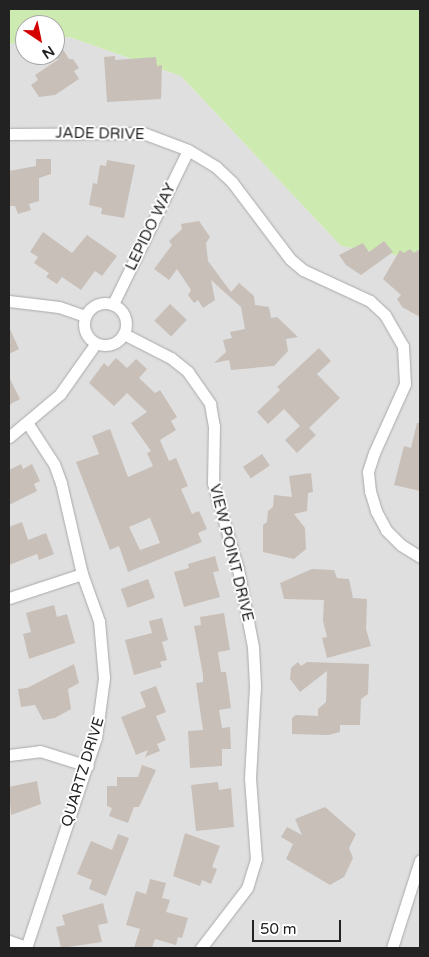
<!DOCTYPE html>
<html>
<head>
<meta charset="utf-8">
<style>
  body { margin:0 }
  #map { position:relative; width:429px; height:957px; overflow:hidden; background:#f2efe9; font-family:"Varela Round",sans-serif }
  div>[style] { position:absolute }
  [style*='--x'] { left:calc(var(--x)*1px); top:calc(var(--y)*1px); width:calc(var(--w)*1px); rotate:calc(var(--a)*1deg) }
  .residential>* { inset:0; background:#e0dfdf }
  .grass>* { inset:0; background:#cdebb0 }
  .building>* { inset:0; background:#c7bfb8; transform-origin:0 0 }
  .roads { filter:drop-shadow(0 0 1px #a9a9a9) drop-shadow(0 0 1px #a9a9a9) }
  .minor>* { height:11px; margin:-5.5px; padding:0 5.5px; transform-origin:5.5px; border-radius:5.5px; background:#fff }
  .minor>.ring { margin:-5.5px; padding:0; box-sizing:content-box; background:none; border:11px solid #fff; border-radius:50% }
  span { translate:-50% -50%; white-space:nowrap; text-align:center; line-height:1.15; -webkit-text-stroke:4px #fff; paint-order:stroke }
  .street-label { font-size:15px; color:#222 }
  .frame { position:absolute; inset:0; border:10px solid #222; pointer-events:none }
  .north { position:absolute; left:15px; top:15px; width:50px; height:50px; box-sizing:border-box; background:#fff; border:1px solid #a7a7a7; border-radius:50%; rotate:146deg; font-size:14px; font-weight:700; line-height:20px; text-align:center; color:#222 }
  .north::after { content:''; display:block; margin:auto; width:18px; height:22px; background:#d40000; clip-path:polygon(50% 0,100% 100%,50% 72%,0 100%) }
  .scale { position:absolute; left:252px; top:920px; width:89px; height:22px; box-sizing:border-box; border:2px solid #222; border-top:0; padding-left:6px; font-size:15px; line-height:18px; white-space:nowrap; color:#222; -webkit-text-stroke:4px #fff; paint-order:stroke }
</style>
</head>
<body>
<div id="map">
  <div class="residential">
    <div style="clip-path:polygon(69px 37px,181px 76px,341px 246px,420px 259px,420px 948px,9px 948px,9px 44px,25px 42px,25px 55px,55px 55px,55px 39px)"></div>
  </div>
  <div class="grass">
    <div style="clip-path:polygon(9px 9px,420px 9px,420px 259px,341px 246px,181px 76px,69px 37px,55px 39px,55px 25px,25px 25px,25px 42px,9px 44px)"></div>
  </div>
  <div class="building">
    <div style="clip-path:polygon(55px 48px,62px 48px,69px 59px,73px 59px,79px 68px,74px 71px,79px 79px,55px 95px,39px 97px,31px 85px,38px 80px,35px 75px,59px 59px,55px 59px)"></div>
    <div style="clip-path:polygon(115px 56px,115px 60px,156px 57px,157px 66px,162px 65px,161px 99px,107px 102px,104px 57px)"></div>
    <div style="clip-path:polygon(36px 159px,51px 159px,51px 174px,39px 178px,39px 201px,29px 204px,31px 210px,18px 214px,15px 206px,9px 206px,9px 171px,36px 166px)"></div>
    <div style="clip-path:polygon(107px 160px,135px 165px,124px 218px,101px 214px,102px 208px,89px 205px,93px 183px,97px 184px,100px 165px,106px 166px)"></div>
    <div style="clip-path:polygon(199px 221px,210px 237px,206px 243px,208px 261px,231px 292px,239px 283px,254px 296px,255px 305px,269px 307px,271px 318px,277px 317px,298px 337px,286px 339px,288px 351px,274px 366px,231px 370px,229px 360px,214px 363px,226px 352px,223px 340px,232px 338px,230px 332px,245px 329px,241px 307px,211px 280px,215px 300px,203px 308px,198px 300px,194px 303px,188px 295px,191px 290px,177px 269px,169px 280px,154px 269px,172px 245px,169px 241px,182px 229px,181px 224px)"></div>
    <div style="clip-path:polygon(43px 232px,72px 253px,87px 235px,117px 256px,102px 276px,95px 271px,81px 290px,62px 277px,57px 284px,46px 277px,49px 273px,34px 263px,38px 257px,30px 252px)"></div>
    <div style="clip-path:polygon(384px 241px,393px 252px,361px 275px,346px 265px,339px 255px,363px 243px,369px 252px)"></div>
    <div style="clip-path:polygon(410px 249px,414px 253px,420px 249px,420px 317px,402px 307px,397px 299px,401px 295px,383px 279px,400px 250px,404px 253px)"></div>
    <div style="left:170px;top:304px;width:23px;height:23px;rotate:43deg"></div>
    <div style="clip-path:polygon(9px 327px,19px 349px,9px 354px)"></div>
    <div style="clip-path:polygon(319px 348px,331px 361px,317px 374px,340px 398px,309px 428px,316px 435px,297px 453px,285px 440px,300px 426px,284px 409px,268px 424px,257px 412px,280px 390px,277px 387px)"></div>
    <div style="clip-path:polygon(evenodd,116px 358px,127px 368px,136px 359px,147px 369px,139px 378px,155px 393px,160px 390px,177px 417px,171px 421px,176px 430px,160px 440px,169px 461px,176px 458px,188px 486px,181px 489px,192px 514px,199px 511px,207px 529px,198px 533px,202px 542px,128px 572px,119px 546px,110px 550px,76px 462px,99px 454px,92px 436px,110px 429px,128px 477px,153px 466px,147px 453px,151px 451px,131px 423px,147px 412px,127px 393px,114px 406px,89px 383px,104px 363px,108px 367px,116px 358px,150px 518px,160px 543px,140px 550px,129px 527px,150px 518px)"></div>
    <div style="clip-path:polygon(9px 377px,20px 399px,9px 405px)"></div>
    <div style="clip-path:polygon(417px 423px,420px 423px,420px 491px,394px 485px,404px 446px,411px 448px)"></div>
    <div style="left:262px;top:454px;width:14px;height:23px;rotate:56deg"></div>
    <div style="clip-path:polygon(21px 464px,23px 469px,32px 464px,40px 481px,34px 484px,37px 491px,9px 505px,9px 470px)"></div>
    <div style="clip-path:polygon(311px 473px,313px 492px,308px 493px,307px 511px,294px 514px,305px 528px,306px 549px,294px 559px,263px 552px,263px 525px,267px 522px,268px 511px,273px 507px,274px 495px,292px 497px,289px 476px)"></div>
    <div style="clip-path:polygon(22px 522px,28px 540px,46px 533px,54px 554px,39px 560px,37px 554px,9px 565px,9px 527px)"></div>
    <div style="clip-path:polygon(215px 556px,219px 571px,213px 572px,220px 597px,184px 607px,174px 572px,189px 568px,188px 564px)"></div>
    <div style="clip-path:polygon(312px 569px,334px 570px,337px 578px,349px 579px,353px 598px,367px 599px,366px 629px,371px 646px,327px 658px,322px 638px,327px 637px,323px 621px,324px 600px,284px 599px,280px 583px)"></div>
    <div style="left:148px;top:579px;width:20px;height:29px;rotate:70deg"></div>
    <div style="clip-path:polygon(54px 605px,57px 617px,67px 614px,75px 643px,29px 659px,23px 634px,31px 632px,26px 613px)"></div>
    <div style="clip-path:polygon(224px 613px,230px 650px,218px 652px,221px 672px,226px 672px,231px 708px,219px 710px,222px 728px,230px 727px,231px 749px,222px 749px,222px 766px,190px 768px,188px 731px,203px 730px,196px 683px,203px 682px,203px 675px,194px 626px,201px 625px,200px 617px)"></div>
    <div style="clip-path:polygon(162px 618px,168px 640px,162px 642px,167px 660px,160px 662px,162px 667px,134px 675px,125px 640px,152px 633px,149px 621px)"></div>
    <div style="clip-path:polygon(298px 662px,301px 666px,307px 662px,369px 664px,368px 694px,361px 699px,360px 725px,340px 725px,340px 732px,328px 735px,292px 734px,292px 718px,296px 715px,318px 716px,318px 709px,326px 702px,327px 671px,300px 692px,290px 679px,291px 668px)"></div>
    <div style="clip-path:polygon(74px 664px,79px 683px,68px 689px,71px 709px,55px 718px,43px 720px,35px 705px,21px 707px,18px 689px,27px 688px)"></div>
    <div style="clip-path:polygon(156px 686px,166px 712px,156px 716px,166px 740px,157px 744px,160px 751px,145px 757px,148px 750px,136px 755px,121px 717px,146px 707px,140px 692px)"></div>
    <div style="clip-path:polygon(142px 765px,156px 770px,139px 807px,134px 807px,128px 823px,109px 816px,112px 808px,107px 806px,107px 786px,117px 786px,117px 777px,138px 777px)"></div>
    <div style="clip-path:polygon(37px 781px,41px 804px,11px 815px,9px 787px)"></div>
    <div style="clip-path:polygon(218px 782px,219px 790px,231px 788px,234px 827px,196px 831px,191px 785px)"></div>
    <div style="clip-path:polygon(325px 807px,356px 834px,349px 848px,353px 858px,344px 877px,330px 885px,286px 859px,293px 844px,281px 837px,287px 827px,302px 835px,295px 819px)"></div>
    <div style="clip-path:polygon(185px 833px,220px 846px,212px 867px,217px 869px,211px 884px,202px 880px,200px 886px,173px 876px)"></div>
    <div style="clip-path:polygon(118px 834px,129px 838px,106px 896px,89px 889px,92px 880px,77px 874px,91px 841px,112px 850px)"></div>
    <div style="clip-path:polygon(150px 879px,166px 883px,162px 898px,170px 900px,166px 912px,188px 918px,182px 938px,178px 937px,176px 945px,155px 939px,152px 948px,134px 948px,140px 929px,126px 925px,136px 891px,146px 894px)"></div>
    <div style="clip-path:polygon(103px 903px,108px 923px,98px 925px,102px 942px,61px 948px,56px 927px,65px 925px,62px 915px)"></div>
  </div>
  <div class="roads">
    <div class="minor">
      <div style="--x:9;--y:134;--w:134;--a:-0.4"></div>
      <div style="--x:143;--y:133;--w:48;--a:20.7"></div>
      <div style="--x:188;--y:150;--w:33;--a:31"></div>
      <div style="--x:216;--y:167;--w:22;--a:43"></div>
      <div style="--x:232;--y:182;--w:96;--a:53"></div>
      <div style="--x:290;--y:259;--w:17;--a:40"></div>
      <div style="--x:303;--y:270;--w:74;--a:24.8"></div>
      <div style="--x:370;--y:301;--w:21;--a:43"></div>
      <div style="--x:385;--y:315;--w:36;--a:60"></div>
      <div style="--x:403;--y:346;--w:38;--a:87"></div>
      <div style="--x:405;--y:384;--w:76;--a:114.2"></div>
      <div style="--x:374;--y:453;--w:20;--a:108"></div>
      <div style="--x:368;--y:472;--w:19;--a:84"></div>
      <div style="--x:370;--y:491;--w:21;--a:73"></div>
      <div style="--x:376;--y:511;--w:21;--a:62"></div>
      <div style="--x:386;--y:530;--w:21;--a:45"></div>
      <div style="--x:401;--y:545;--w:22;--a:32"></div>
      <div style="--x:9;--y:301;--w:50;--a:6.8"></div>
      <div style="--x:59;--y:307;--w:28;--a:19"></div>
      <div class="ring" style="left:84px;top:303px;width:31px;height:31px"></div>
      <div style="--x:113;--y:304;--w:171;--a:-64"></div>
      <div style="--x:124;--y:334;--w:53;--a:27.1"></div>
      <div style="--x:171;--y:358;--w:22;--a:39"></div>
      <div style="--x:188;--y:372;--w:39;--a:55"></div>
      <div style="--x:210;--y:404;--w:22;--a:80"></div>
      <div style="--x:214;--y:426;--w:57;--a:91"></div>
      <div style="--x:213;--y:483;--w:90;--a:73.8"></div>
      <div style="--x:238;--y:569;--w:79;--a:79.1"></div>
      <div style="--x:253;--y:647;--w:39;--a:87"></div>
      <div style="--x:255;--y:686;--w:92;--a:93.1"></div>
      <div style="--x:250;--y:778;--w:81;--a:85.8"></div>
      <div style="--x:256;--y:859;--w:30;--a:107"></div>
      <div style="--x:247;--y:888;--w:76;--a:127.5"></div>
      <div style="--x:9;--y:437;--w:67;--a:-40.1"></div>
      <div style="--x:60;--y:394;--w:62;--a:-54.8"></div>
      <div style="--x:9;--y:598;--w:77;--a:-18.2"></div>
      <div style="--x:9;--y:755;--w:31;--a:-7"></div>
      <div style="--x:40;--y:751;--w:50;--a:17.4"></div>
      <div style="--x:9;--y:941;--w:18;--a:19"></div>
      <div style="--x:26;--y:948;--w:221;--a:-71.6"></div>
      <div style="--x:96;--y:738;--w:61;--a:-82.4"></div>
      <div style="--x:104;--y:678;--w:57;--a:-95"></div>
      <div style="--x:99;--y:621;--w:50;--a:-109.9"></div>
      <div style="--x:82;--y:574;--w:93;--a:-103"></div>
      <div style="--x:61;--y:483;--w:20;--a:-110"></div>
      <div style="--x:54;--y:464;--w:48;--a:-123"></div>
      <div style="--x:392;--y:948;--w:92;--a:-72.3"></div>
    </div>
  </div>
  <div class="street-label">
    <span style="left:100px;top:134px;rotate:1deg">JADE DRIVE</span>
    <span style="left:151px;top:227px;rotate:-64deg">LEPIDO WAY</span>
    <span style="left:231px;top:553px;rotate:76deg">VIEW POINT DRIVE</span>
    <span style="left:83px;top:772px;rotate:-73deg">QUARTZ DRIVE</span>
  </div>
  <div class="frame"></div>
  <div class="north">N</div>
  <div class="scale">50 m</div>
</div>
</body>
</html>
